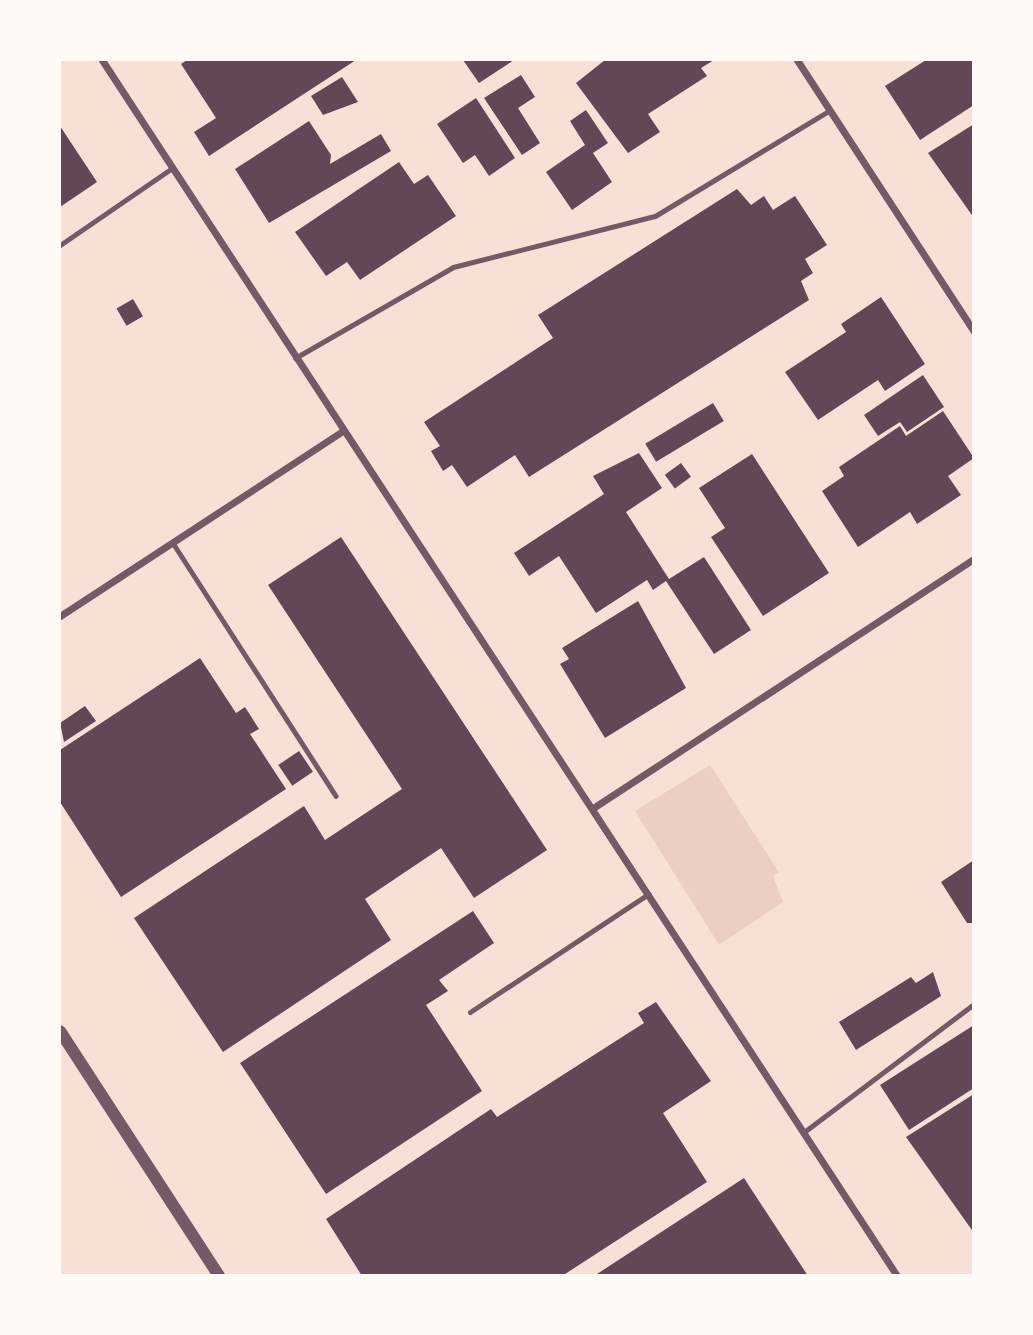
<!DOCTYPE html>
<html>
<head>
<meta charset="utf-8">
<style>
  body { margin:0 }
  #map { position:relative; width:1033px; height:1335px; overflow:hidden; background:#f7e1d7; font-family:Cabin,sans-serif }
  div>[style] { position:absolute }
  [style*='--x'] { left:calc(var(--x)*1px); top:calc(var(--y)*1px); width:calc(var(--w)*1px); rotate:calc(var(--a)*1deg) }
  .green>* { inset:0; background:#ebcfc5 }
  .building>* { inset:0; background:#644757; transform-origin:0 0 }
  .service>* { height:5px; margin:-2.5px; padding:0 2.5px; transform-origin:2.5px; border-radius:2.5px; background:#755966 }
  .minor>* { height:7px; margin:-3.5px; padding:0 3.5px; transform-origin:3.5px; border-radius:3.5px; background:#755966 }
  .tertiary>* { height:12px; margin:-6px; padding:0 6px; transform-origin:6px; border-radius:6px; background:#755966 }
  span { translate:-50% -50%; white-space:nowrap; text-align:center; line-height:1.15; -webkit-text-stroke:7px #fffaf5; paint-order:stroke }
  .frame { position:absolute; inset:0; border:61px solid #fffaf5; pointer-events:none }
</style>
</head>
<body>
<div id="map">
  <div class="green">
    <div style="clip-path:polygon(710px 765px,779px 872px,773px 876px,783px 902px,719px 945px,635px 811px)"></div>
  </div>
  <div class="building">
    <div style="clip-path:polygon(187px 60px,356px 60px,209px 156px,194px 132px,216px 118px,181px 64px)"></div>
    <div style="clip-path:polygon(463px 60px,514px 60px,479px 83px)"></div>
    <div style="clip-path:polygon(605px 60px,714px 60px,701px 68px,707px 76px,648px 114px,660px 132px,628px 153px,576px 83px)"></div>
    <div style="clip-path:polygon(926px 60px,974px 60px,974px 105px,920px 140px,885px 86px)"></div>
    <div style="clip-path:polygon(521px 75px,535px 97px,518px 108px,540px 143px,522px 155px,484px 98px)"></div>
    <div style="clip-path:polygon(342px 77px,358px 102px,323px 115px,311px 96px)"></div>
    <div style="clip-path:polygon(476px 98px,515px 158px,489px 176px,475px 155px,463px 163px,437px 124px)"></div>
    <div style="clip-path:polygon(586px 110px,608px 143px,593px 153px,612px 182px,572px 210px,546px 172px,585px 145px,570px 121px)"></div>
    <div style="clip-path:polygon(309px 121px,331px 155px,330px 164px,381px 134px,391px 151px,269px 223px,235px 169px)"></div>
    <div style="clip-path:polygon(974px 124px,974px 218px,928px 153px)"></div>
    <div style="clip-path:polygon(60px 126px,97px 182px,60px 207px)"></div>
    <div style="clip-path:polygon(399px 162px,414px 184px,428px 175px,456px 216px,360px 280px,347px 262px,326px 276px,295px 232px)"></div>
    <div style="clip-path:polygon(737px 189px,751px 205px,764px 196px,773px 210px,795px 196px,827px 245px,805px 259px,813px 273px,801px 281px,809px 300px,529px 477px,515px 455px,467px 487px,452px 465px,443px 471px,431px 451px,440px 446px,424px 422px,553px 338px,538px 315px)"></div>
    <div style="clip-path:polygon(881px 297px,925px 364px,885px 391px,878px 380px,818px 420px,785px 372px,846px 332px,841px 324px)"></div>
    <div style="left:133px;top:299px;width:20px;height:19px;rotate:60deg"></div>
    <div style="clip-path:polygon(923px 375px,944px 407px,907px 432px,900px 422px,878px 436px,864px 415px)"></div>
    <div style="left:713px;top:403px;width:21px;height:79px;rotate:59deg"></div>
    <div style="clip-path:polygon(943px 411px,974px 458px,948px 476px,961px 495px,917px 524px,910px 512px,858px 547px,822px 491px,844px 476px,839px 467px,900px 426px,906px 436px)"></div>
    <div style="clip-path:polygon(639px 453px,662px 488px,626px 512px,669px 579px,704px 557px,751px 630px,714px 654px,666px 581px,653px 590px,647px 580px,596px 613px,559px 556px,529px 576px,514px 553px,604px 494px,593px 476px)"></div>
    <div style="clip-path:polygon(752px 454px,829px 573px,763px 616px,711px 537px,725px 528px,699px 488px)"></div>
    <div style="left:681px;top:463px;width:17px;height:20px;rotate:54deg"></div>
    <div style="clip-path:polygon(341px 537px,547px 850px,474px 898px,441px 848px,365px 899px,391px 940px,223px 1052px,134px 918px,304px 806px,325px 840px,402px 789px,268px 585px)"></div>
    <div style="clip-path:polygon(638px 601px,686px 688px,605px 738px,560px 664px,569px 659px,562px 648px)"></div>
    <div style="clip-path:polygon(200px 658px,236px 713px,245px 707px,259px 729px,250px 734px,286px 789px,121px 897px,60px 802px,60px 750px)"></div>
    <div style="clip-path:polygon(85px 706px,96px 721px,64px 742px,60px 723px)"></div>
    <div style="left:299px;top:751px;width:25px;height:25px;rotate:56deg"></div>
    <div style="clip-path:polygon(974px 860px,974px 923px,967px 923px,941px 882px)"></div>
    <div style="clip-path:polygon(473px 911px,494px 943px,439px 980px,448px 991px,426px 1005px,482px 1091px,326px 1194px,240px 1063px)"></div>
    <div style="clip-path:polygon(933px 972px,941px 996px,856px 1050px,839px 1022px,911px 977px,916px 983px)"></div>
    <div style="clip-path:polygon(656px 1002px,711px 1081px,663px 1113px,707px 1182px,562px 1276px,362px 1276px,326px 1219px,491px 1109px,497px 1117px,644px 1023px,638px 1013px)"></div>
    <div style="clip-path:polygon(974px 1025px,974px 1088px,909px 1130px,880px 1085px)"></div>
    <div style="clip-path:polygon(974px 1094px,974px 1233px,906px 1137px)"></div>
    <div style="clip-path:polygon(744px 1178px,808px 1276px,594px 1276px)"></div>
  </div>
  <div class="service">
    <div style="--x:60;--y:245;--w:136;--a:-34.5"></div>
    <div style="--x:295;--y:358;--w:182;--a:-29.9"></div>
    <div style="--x:453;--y:267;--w:208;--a:-14.2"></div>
    <div style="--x:655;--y:216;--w:205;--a:-31.2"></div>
    <div style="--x:172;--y:542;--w:302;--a:57.2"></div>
    <div style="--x:470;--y:1012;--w:214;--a:-33.5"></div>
    <div style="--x:804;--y:1132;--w:213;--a:-37"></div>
  </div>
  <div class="minor">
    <div style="--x:102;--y:60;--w:1453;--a:56.82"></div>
    <div style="--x:797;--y:60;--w:325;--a:56.9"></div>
    <div style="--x:60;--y:616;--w:338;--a:-33.2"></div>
    <div style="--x:593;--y:808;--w:455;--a:-33.2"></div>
  </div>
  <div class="tertiary">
    <div style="--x:60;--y:1031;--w:292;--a:57"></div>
  </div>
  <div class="frame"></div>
</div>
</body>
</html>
